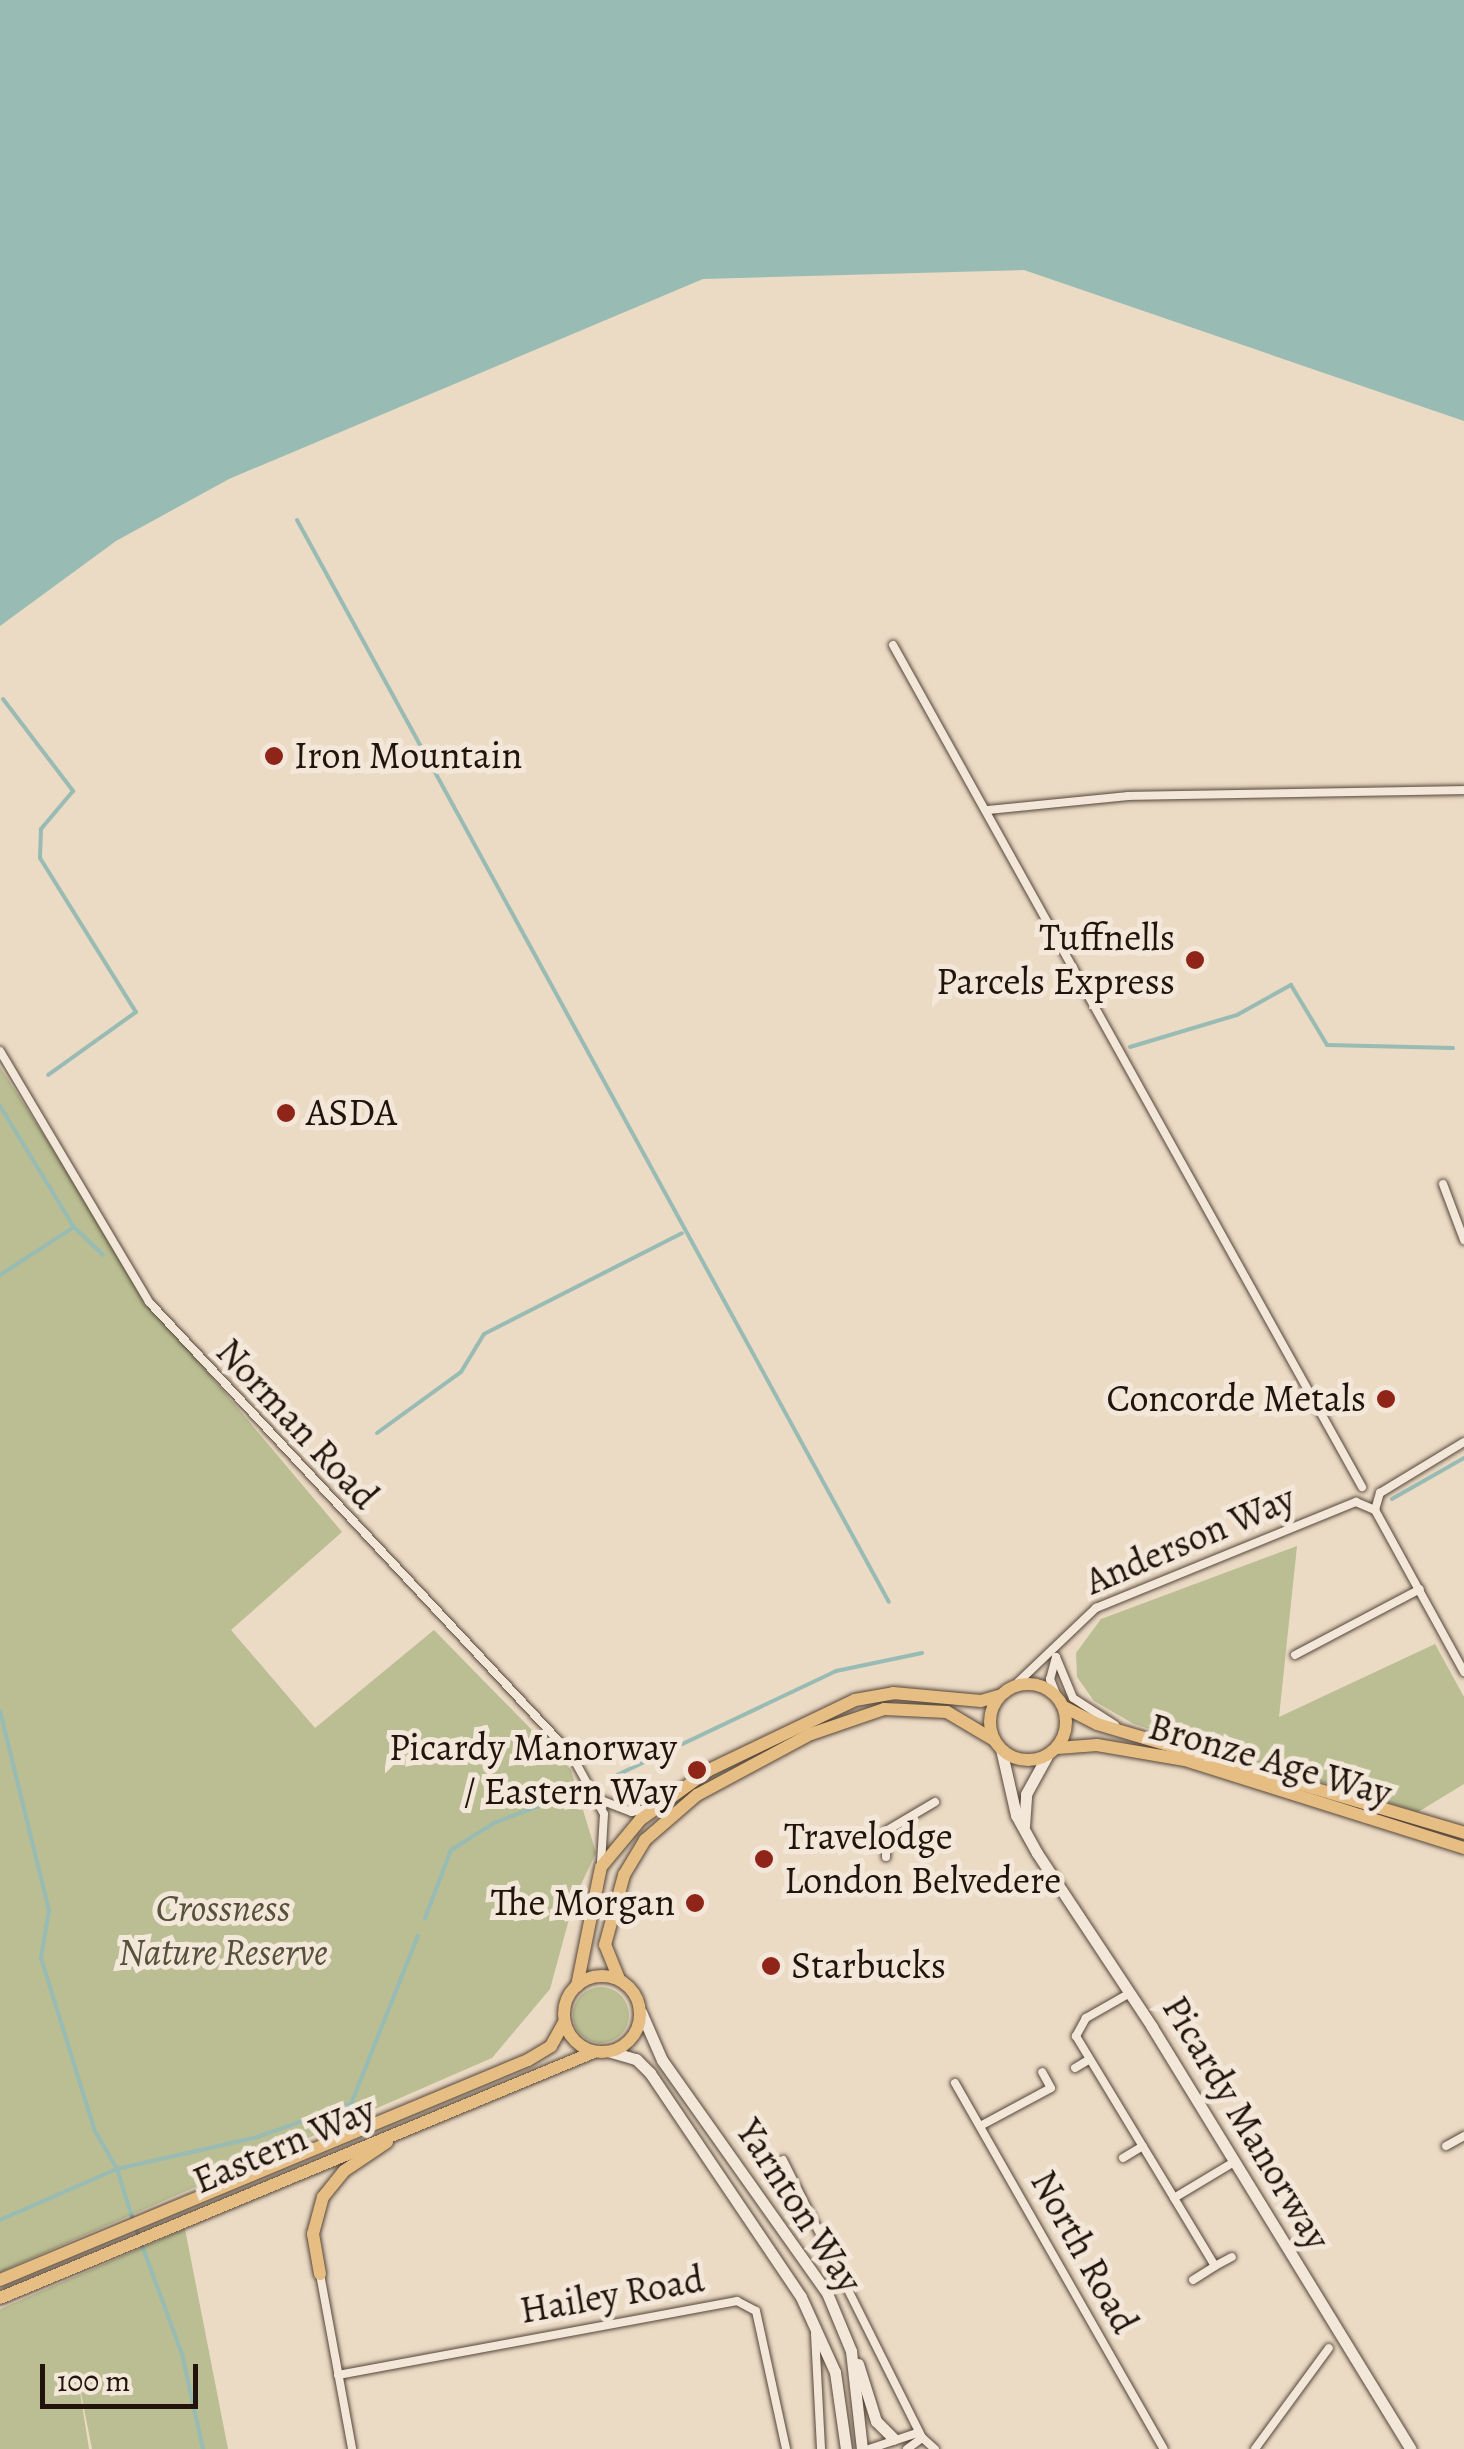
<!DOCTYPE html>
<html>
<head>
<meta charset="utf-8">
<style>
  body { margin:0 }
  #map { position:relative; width:1464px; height:2449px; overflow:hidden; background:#ebdac4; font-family:Alegreya,serif }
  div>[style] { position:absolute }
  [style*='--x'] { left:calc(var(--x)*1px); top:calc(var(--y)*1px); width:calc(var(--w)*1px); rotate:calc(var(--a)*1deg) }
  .green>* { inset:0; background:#babe92 }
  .round { border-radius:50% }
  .water>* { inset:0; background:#98bbb4 }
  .stream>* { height:4px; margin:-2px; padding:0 2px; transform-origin:2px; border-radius:2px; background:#98bbb4 }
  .roads { filter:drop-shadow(0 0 2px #54463a) drop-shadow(0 0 2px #54463a) }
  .street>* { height:8px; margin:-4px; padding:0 4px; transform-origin:4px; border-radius:4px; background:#f2e7d9 }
  .secondary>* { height:11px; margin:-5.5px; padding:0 5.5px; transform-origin:5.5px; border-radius:5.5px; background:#f2e7d9 }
  .primary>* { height:12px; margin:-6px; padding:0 6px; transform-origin:6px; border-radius:6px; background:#e6bd82 }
  .primary>.ring { margin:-6px; padding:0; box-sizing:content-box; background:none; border:12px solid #e6bd82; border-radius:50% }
  .dots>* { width:28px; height:28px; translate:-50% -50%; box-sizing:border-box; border:5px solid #f2e7d9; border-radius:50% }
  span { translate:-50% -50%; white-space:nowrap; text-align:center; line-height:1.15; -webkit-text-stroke:10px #f2e7d9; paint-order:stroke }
  .poi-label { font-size:38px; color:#22140c }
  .left { translate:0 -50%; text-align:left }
  .right { translate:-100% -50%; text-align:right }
  .street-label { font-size:38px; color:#22140c }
  .park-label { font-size:38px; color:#57503b; font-style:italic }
  .scale { position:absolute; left:40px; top:2364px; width:158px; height:45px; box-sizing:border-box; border:5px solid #22140c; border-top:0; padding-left:12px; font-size:30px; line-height:35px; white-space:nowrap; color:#22140c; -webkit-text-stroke:8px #f2e7d9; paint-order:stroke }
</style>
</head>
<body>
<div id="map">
  <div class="green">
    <div style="clip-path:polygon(0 1067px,162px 1318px,342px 1532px,231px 1630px,315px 1728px,434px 1630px,571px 1770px,596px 1853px,575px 1897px,550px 1989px,492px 2058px,0 2272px)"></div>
    <div style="clip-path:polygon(1297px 1546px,1279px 1717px,1435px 1644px,1464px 1697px,1464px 1784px,1418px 1812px,1134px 1724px,1094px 1701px,1077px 1677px,1076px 1653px,1101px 1619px)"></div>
    <div class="round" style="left:573px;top:1987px;width:56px;height:56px"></div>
    <div style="clip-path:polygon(185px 2229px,228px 2449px,92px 2449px,77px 2373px,89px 2449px,0 2449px,0 2309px)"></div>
  </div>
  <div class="water">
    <div style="clip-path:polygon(0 0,1464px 0,1464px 421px,1024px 270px,703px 279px,229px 479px,116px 541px,0 626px)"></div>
  </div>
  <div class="stream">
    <div style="--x:297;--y:520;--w:1233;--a:61.32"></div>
    <div style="--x:3;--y:699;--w:116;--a:52.7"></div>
    <div style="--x:73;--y:791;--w:50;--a:130.1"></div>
    <div style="--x:41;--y:829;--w:29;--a:92"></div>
    <div style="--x:40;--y:858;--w:181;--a:58.1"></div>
    <div style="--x:136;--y:1012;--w:108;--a:144.4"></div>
    <div style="--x:1130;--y:1047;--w:112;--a:-16.7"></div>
    <div style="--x:1237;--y:1015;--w:62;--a:-29.1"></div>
    <div style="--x:1291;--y:985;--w:70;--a:59"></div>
    <div style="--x:1327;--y:1045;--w:126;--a:1.4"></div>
    <div style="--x:0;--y:1106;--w:142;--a:58.6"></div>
    <div style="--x:74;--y:1227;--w:40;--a:44"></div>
    <div style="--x:0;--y:1275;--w:88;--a:-33"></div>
    <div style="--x:377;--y:1433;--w:104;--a:-36"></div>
    <div style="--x:461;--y:1372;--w:44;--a:-58.8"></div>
    <div style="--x:484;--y:1334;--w:222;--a:-27"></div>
    <div style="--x:1392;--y:1499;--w:83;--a:-29.7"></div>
    <div style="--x:0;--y:1711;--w:205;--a:76.2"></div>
    <div style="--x:49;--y:1910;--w:49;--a:99.5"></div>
    <div style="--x:41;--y:1958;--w:181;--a:72.7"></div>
    <div style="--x:95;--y:2131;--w:44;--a:59.9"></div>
    <div style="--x:117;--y:2169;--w:53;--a:72.6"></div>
    <div style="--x:617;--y:1775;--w:242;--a:-25.4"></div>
    <div style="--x:836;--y:1671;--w:88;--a:-11.8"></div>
    <div style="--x:425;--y:1918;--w:73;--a:-69.1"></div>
    <div style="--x:451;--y:1850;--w:51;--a:-32.1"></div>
    <div style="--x:494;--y:1823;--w:82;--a:-20.6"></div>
    <div style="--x:0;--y:2220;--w:128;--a:-23.6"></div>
    <div style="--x:117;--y:2169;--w:140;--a:-12.8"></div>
    <div style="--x:254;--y:2138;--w:103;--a:-19.3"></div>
    <div style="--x:351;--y:2104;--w:181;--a:-68.3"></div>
    <div style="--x:136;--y:2229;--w:133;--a:69.8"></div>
    <div style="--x:182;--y:2354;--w:97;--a:77.5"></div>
  </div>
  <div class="roads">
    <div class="street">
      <div style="--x:893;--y:645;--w:964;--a:60.88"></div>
      <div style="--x:988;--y:810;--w:141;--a:-5.7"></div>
      <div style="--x:1128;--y:796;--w:336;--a:-1"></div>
      <div style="--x:0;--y:1051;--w:292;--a:59.3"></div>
      <div style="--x:149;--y:1302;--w:618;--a:46.97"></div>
      <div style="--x:571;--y:1754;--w:68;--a:61.2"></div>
      <div style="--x:604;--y:1814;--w:49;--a:93.5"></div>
      <div style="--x:1443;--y:1184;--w:60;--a:69.4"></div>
      <div style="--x:1380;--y:1493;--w:98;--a:-31.3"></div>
      <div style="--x:1356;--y:1502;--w:21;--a:23"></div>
      <div style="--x:1375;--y:1510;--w:18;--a:-74"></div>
      <div style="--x:1375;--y:1510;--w:185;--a:61.2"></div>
      <div style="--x:1295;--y:1655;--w:141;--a:-27.8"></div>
      <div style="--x:1056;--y:1657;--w:44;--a:67.5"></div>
      <div style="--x:1073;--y:1698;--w:50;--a:32.7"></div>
      <div style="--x:1056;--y:1657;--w:23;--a:105"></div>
      <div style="--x:1050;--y:1679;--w:18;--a:68"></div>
      <div style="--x:1013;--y:1687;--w:115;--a:-43.6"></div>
      <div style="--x:1096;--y:1608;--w:281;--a:-22.2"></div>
      <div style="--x:598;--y:1799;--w:36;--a:21"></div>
      <div style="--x:632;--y:1812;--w:18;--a:-13"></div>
      <div style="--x:886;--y:1857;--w:26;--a:-90"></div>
      <div style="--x:886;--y:1831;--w:57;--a:-30.6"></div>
      <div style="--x:1130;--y:1993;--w:51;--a:150.4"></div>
      <div style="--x:1086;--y:2018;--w:21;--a:119"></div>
      <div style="--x:1076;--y:2036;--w:189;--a:58.8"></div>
      <div style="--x:1174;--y:2198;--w:70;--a:-31"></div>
      <div style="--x:1075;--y:2068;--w:17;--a:-31"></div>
      <div style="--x:955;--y:2083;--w:421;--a:60.3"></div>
      <div style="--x:982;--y:2125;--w:78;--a:-28.2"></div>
      <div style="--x:1051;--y:2088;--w:18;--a:-119"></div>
      <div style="--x:1446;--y:2146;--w:21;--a:-29"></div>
      <div style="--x:1123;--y:2158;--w:23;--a:-31"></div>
      <div style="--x:783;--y:2160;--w:311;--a:63.4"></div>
      <div style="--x:1174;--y:2198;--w:79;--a:58.9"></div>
      <div style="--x:1215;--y:2266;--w:19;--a:-28"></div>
      <div style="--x:320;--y:2274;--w:178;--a:79.6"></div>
      <div style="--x:1193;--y:2280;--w:26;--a:-32"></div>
      <div style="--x:815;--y:2334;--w:115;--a:87"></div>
      <div style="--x:338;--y:2375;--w:406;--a:-10.5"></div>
      <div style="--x:737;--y:2301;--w:21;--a:28"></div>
      <div style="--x:756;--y:2311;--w:141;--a:77.7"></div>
      <div style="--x:869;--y:2449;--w:51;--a:-18.4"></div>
      <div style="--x:917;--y:2433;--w:24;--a:42"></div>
      <div style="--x:907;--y:2449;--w:19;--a:-36"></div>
      <div style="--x:1255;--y:2449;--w:125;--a:-53.8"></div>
    </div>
    <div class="secondary">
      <div style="--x:1001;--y:1749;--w:68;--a:77.2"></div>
      <div style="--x:1016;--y:1815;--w:43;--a:61.1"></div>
      <div style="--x:1037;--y:1853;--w:209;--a:56.5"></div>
      <div style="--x:1152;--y:2027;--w:495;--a:58.5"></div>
      <div style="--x:1024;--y:1826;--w:32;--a:-86"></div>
      <div style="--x:1026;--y:1794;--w:43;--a:-61.1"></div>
      <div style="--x:641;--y:2012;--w:52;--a:66.4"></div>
      <div style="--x:662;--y:2060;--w:286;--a:54.7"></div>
      <div style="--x:827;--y:2293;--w:63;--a:67.5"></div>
      <div style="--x:851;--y:2351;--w:99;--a:83.6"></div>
      <div style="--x:611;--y:2052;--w:26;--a:16"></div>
      <div style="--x:636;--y:2059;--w:20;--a:45"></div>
      <div style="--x:650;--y:2073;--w:270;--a:56"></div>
      <div style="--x:801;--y:2297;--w:82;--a:65.6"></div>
      <div style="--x:835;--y:2372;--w:78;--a:81.9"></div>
      <div style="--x:858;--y:2364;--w:60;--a:72.5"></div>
      <div style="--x:876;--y:2421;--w:25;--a:45"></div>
    </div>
    <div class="primary">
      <div class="ring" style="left:990px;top:1684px;width:64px;height:64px"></div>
      <div style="--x:1064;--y:1707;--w:37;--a:27"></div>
      <div style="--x:1097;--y:1724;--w:383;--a:16.5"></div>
      <div style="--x:1057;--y:1748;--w:40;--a:-4.3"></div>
      <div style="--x:1097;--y:1745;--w:89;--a:9.7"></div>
      <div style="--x:1185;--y:1760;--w:293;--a:17.5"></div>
      <div class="ring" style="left:564px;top:1976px;width:64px;height:64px"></div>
      <div style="--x:619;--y:1979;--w:37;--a:-112"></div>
      <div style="--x:605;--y:1945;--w:73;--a:-74.8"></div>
      <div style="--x:624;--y:1875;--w:41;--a:-59"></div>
      <div style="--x:645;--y:1840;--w:69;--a:-40.9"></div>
      <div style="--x:697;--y:1795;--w:129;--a:-28.2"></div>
      <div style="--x:811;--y:1734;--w:77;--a:-18.9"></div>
      <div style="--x:884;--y:1709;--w:63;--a:2.7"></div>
      <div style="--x:947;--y:1712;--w:55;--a:30.8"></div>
      <div style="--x:577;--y:1986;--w:121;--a:-78.6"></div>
      <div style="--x:601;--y:1867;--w:61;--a:-50.3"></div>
      <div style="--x:640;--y:1820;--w:85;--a:-35.9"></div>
      <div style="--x:709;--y:1770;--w:162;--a:-25.6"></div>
      <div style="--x:855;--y:1700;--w:39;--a:-10"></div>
      <div style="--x:893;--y:1693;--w:88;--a:5.2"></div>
      <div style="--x:981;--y:1701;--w:19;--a:-16"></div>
      <div style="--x:320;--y:2274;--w:41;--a:-99.9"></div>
      <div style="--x:313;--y:2234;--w:38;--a:-75"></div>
      <div style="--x:323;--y:2197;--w:33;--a:-51"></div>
      <div style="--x:344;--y:2171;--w:52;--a:-34"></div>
      <div style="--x:0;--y:2280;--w:572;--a:-22.62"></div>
      <div style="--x:528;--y:2060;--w:27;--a:-31"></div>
      <div style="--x:551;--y:2046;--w:26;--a:-61"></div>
      <div style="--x:0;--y:2298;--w:643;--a:-22.5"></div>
    </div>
  </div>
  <div class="dots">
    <div style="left:274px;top:756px;background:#8f2418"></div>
    <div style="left:1195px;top:960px;background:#8f2418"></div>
    <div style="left:286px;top:1113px;background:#8f2418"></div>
    <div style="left:1386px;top:1399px;background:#8f2418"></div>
    <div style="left:697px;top:1770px;background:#8f2418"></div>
    <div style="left:764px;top:1859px;background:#8f2418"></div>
    <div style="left:695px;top:1903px;background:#8f2418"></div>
    <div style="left:771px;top:1966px;background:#8f2418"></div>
  </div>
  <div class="poi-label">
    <span class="left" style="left:294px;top:756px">Iron Mountain</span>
    <span class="right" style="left:1175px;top:960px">Tuffnells<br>Parcels Express</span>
    <span class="left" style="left:306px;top:1113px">ASDA</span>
    <span class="right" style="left:1366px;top:1399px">Concorde Metals</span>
    <span class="right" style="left:677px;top:1770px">Picardy Manorway<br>/ Eastern Way</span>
    <span class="left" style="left:784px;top:1859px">Travelodge<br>London Belvedere</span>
    <span class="right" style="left:675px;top:1903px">The Morgan</span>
    <span class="left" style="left:791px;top:1966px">Starbucks</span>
  </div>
  <div class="street-label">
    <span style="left:297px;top:1424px;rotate:47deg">Norman Road</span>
    <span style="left:1190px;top:1540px;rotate:-23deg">Anderson Way</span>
    <span style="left:1270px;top:1760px;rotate:16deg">Bronze Age Way</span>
    <span style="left:1246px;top:2123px;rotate:59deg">Picardy Manorway</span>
    <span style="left:284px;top:2145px;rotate:-23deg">Eastern Way</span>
    <span style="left:799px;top:2206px;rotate:57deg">Yarnton Way</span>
    <span style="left:1084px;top:2252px;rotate:61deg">North Road</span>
    <span style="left:612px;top:2295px;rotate:-10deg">Hailey Road</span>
  </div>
  <div class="park-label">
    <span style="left:223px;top:1931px">Crossness<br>Nature Reserve</span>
  </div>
  <div class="scale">100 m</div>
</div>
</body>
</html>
